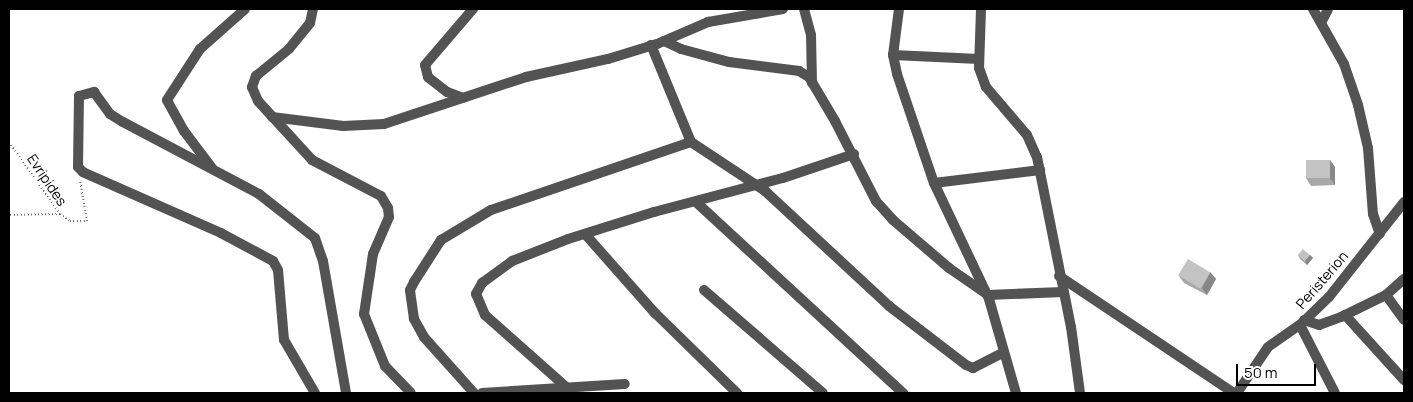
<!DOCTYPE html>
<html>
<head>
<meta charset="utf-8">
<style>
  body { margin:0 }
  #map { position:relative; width:1413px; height:402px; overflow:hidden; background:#fff; font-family:Manrope,sans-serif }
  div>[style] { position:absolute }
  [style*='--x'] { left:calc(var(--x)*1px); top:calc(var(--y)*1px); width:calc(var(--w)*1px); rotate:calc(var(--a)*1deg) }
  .path>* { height:2px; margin-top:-1px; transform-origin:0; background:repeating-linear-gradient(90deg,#757575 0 1px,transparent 0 3.5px) }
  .minor>* { height:10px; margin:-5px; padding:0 5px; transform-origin:5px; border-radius:5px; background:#535353 }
  .tertiary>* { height:10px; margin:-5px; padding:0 5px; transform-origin:5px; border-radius:5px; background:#535353 }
  .wall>* { inset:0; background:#a8a8a8 }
  .shaded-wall>* { inset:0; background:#888 }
  .building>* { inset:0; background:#c3c3c3; transform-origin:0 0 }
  span { translate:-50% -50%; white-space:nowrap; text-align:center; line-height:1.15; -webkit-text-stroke:5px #fff; paint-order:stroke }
  .street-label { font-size:14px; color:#000 }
  .frame { position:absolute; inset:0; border:10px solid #000; pointer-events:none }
  .scale { position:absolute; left:1236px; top:364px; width:80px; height:22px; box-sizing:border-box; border:2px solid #000; border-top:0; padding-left:6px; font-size:15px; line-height:18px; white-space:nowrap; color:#000; -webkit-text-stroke:4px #fff; paint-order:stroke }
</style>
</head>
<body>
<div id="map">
  <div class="path">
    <div style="--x:9;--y:142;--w:88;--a:54.7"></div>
    <div style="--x:60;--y:214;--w:51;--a:178.9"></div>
    <div style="--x:60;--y:214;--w:12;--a:35"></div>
    <div style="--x:70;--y:221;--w:17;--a:0"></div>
    <div style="--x:87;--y:221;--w:41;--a:-99.9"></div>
  </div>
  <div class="minor">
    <div style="--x:313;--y:9;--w:14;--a:102"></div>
    <div style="--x:310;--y:23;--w:33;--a:129"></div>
    <div style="--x:289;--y:49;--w:43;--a:140.7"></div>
    <div style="--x:256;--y:76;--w:12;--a:110"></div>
    <div style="--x:252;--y:87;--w:15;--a:67"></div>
    <div style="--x:258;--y:101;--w:80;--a:47.5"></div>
    <div style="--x:312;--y:160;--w:78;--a:27.6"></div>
    <div style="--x:381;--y:196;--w:14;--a:60"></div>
    <div style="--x:388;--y:208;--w:9;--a:84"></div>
    <div style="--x:389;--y:217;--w:40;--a:113.4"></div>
    <div style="--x:373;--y:254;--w:61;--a:98.5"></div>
    <div style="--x:364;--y:314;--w:56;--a:68"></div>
    <div style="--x:385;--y:366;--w:37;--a:46"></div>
    <div style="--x:804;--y:9;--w:27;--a:75"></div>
    <div style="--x:811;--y:35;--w:48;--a:88.8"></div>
    <div style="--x:899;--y:9;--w:46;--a:97.4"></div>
    <div style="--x:893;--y:55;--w:19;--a:78"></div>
    <div style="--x:897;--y:74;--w:115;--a:71.3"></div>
    <div style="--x:934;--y:183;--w:128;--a:64.6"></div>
    <div style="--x:989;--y:299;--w:98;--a:74"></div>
    <div style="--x:981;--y:9;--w:59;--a:91.9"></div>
    <div style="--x:979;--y:68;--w:20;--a:70"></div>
    <div style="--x:986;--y:87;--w:63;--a:49.5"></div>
    <div style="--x:1027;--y:135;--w:24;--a:66"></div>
    <div style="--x:1037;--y:157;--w:173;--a:78.7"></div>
    <div style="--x:1071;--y:327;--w:67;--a:82.2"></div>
    <div style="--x:1313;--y:9;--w:63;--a:60.6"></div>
    <div style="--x:1344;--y:64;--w:43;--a:71.1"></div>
    <div style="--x:1358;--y:105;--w:44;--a:76.9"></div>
    <div style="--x:1368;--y:148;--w:66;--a:85.7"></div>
    <div style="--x:1373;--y:214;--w:21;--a:71"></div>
    <div style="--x:1322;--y:21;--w:13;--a:-63"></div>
    <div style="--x:664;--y:41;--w:19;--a:25"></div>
    <div style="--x:681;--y:49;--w:50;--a:15.2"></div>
    <div style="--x:729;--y:62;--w:71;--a:7.3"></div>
    <div style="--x:799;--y:71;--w:12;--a:31"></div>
    <div style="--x:809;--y:77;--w:51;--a:59.4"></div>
    <div style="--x:835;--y:121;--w:90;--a:62.9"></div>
    <div style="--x:876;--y:201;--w:25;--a:48"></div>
    <div style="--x:893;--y:220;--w:74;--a:40.6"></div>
    <div style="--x:949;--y:268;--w:47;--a:34.7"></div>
    <div style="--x:988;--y:295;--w:75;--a:-2.3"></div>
    <div style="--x:893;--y:55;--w:86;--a:2.7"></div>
    <div style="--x:463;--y:98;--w:17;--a:-159"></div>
    <div style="--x:447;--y:92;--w:24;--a:-142"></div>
    <div style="--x:428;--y:77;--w:12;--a:-104"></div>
    <div style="--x:425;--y:65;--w:74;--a:-49.4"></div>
    <div style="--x:272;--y:117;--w:72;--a:7.2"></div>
    <div style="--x:343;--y:126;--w:41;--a:-2.8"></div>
    <div style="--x:384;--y:124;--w:150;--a:-18.3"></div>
    <div style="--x:526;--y:77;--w:84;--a:-12.4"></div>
    <div style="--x:608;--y:59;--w:51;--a:-17"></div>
    <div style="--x:657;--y:44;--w:56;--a:-23.3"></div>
    <div style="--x:708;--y:22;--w:76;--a:-9.8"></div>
    <div style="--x:691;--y:142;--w:89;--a:33.5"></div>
    <div style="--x:765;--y:191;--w:169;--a:42.8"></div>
    <div style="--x:889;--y:306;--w:97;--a:37.5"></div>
    <div style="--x:966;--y:365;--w:8;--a:23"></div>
    <div style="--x:973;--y:368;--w:34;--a:-27"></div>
    <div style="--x:212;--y:168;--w:46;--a:-127.1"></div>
    <div style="--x:184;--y:131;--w:35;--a:-119"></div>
    <div style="--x:167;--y:100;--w:61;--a:-57.1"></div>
    <div style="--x:200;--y:49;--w:60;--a:-41.6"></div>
    <div style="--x:934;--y:183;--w:107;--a:-7"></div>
    <div style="--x:696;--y:202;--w:282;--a:42.7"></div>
    <div style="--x:585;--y:234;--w:106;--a:48.5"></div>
    <div style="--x:655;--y:313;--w:115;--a:44.3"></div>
    <div style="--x:1059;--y:276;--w:211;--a:33.8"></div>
    <div style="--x:704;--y:290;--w:157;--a:40.9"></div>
    <div style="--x:1386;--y:295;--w:31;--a:54"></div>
    <div style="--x:1345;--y:315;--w:88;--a:47.8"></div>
    <div style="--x:1304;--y:320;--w:16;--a:18"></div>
    <div style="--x:1319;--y:325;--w:23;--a:-20"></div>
    <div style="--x:1341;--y:317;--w:50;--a:-26.1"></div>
    <div style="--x:1386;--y:295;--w:24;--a:-42"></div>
    <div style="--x:1300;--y:325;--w:76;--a:62.8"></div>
    <div style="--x:565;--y:386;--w:107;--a:-138.4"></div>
    <div style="--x:485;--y:315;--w:23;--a:-113"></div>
    <div style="--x:476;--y:294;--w:13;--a:-61"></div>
    <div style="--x:482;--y:283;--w:37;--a:-36"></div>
    <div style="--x:512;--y:261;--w:60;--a:-21.4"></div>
    <div style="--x:568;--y:239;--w:90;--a:-17.4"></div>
    <div style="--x:654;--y:212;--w:133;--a:-14.8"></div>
    <div style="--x:783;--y:178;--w:75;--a:-18.7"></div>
    <div style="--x:315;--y:393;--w:61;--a:-120.3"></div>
    <div style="--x:284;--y:340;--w:70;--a:-94.9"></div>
    <div style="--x:278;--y:270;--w:10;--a:-119"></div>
    <div style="--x:273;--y:261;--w:59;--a:-151.7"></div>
    <div style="--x:221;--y:233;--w:151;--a:-156.2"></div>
    <div style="--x:83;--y:172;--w:7;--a:-135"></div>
    <div style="--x:78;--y:167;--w:71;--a:-89.2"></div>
    <div style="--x:79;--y:96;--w:16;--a:-15"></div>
    <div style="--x:94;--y:92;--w:27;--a:54"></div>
    <div style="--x:110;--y:114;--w:15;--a:32"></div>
    <div style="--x:123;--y:122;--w:154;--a:27.9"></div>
    <div style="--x:259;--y:194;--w:71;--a:38.2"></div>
    <div style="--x:315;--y:238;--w:24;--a:71"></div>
    <div style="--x:323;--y:261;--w:134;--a:80.1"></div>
    <div style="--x:474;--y:393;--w:75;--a:-131.8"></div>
    <div style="--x:424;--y:337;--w:21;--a:-119"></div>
    <div style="--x:414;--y:319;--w:29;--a:-98"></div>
    <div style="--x:410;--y:290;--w:9;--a:-63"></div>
    <div style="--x:414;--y:282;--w:50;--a:-57.3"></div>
    <div style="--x:441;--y:240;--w:58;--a:-31"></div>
    <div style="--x:491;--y:210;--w:211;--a:-18.8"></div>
    <div style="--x:691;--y:142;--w:105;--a:-112.4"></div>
    <div style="--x:482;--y:393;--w:143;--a:-3.6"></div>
  </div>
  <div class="tertiary">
    <div style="--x:1237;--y:393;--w:55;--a:-56"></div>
    <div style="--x:1268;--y:347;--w:39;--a:-35"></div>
    <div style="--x:1300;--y:325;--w:40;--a:-44"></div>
    <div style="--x:1329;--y:297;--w:121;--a:-51.7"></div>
  </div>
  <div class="wall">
    <div style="clip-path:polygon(1330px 160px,1335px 167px,1335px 185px,1311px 186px,1306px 178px)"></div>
    <div style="clip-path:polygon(1298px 255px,1310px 255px,1313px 258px,1307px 265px,1300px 259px)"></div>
    <div style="clip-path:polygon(1210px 272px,1216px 279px,1207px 295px,1184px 283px,1179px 276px)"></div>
  </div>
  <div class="shaded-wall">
    <div style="clip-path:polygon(1330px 160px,1335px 167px,1335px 185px,1330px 178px)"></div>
    <div style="clip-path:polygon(1310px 255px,1313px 258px,1307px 265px,1305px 261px)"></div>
    <div style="clip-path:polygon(1210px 272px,1216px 279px,1207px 295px,1202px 288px)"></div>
  </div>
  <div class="building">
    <div style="left:1306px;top:160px;width:24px;height:18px"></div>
    <div style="left:1303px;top:249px;width:9px;height:8px;rotate:41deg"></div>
    <div style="left:1188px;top:259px;width:26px;height:19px;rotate:31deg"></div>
  </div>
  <div class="street-label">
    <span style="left:47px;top:180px;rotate:56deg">Evripides</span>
    <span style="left:1322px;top:280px;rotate:-49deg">Peristerion</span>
  </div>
  <div class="frame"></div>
  <div class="scale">50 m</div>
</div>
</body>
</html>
